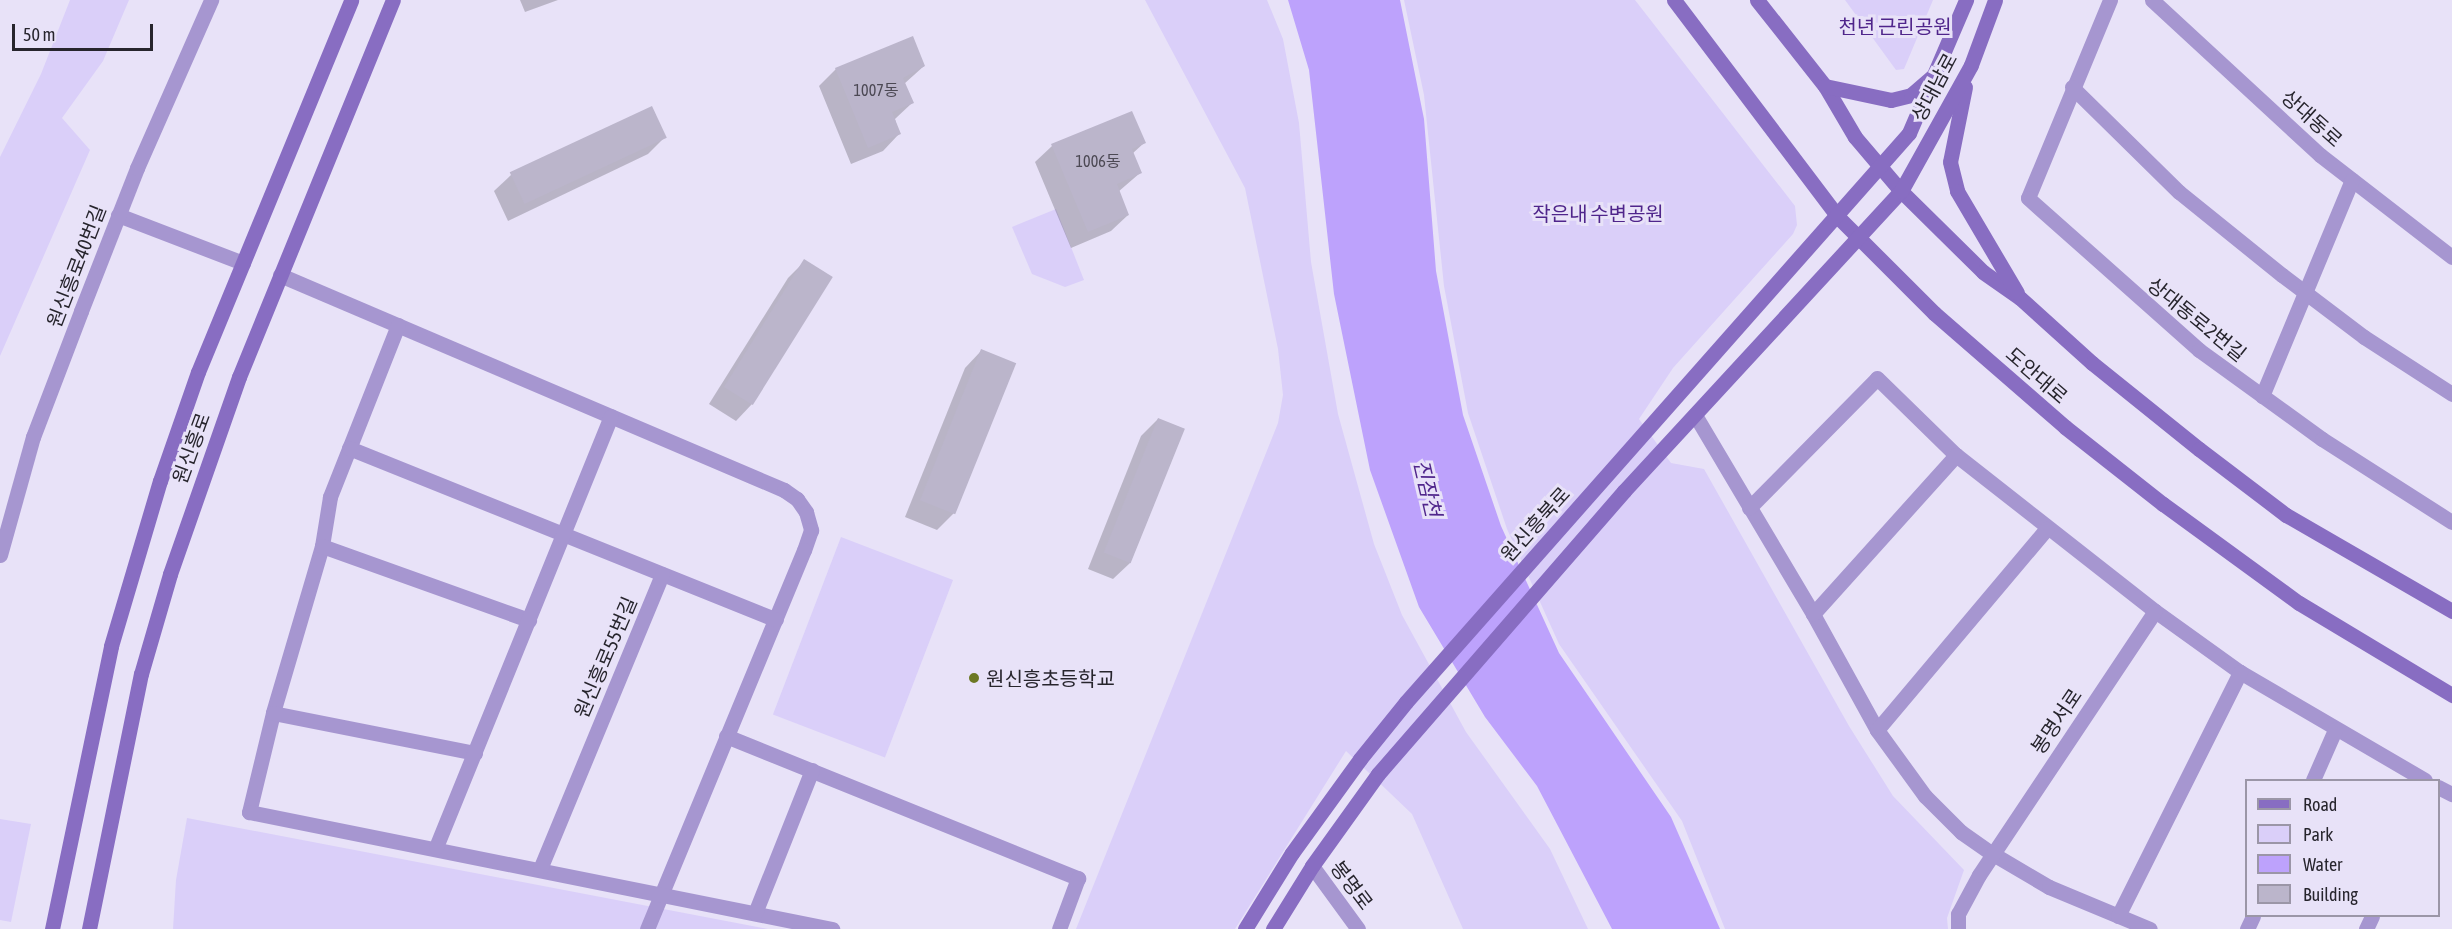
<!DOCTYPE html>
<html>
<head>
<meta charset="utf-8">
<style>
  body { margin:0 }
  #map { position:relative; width:2452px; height:929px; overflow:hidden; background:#e8e2f8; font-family:"Asap Condensed","Noto Sans KR",sans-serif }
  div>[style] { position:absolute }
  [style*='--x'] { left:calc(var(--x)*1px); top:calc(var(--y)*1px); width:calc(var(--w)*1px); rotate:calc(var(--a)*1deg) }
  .green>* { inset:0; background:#dacff9; transform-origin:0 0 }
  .water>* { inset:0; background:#bda2fc }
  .shadow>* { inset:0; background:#0003 }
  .building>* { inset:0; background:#bbb5cb; transform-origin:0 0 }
  .street>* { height:15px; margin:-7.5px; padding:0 7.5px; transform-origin:7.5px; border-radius:7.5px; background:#a696d0 }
  .secondary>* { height:15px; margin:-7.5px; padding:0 7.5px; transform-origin:7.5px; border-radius:7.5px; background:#886dc2 }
  .dots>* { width:16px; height:16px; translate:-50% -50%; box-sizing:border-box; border:3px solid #e8e2f8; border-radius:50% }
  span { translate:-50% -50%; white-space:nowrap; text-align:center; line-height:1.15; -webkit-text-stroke:6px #e8e2f8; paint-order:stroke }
  .number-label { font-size:16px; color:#4c4954 }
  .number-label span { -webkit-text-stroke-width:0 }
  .park-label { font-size:20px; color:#4f258b }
  .street-label { font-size:20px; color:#27252d }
  .poi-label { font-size:20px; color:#27252d }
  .left { translate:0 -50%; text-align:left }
  .water-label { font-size:21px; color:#50268c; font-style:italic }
  .legend { position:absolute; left:2245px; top:779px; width:195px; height:138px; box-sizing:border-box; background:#e8e2f8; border:2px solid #9b96a7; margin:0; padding:8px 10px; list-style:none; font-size:18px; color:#27252d }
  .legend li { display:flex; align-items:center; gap:12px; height:30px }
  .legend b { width:30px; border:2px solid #9b96a7 }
  .scale { position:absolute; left:12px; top:24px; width:141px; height:27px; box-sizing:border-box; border:3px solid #27252d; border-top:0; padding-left:8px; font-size:18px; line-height:21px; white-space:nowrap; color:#27252d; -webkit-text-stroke:4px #e8e2f8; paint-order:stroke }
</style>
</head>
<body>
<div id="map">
  <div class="green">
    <div style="clip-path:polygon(70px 0,129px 0,103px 61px,62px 118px,90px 150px,0 356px,0 157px,41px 74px)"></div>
    <div style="clip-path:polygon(1145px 0,1267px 0,1283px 39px,1299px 123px,1311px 262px,1338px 414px,1374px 544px,1402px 615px,1466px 732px,1550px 849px,1588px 929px,1463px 929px,1412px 814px,1346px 751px,1235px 929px,1076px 929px,1278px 423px,1283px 395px,1278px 349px,1245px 188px)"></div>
    <div style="clip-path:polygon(1404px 0,1635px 0,1795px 206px,1797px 225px,1793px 234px,1673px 368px,1639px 419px,1671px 463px,1704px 469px,1849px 726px,1893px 796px,1964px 870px,1947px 918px,1948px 929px,1725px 929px,1682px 821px,1559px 644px,1507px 529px,1468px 413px,1444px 286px,1424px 95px)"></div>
    <div style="clip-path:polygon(1845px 0,1933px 0,1904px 69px,1896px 70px)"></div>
    <div style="clip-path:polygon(1056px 209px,1084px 280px,1065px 287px,1032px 274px,1012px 227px)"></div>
    <div style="left:841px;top:537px;width:120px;height:190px;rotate:21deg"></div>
    <div style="clip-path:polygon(187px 818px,768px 929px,173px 929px,176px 880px)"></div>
    <div style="clip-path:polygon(0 819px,31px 824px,11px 922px,0 920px)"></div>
  </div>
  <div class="water">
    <div style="clip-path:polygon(1288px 0,1400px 0,1424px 119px,1436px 271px,1463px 415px,1501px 526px,1559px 653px,1671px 817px,1720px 929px,1612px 929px,1537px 786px,1485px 717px,1419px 607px,1370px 470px,1334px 294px,1309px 70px)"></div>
  </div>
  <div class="shadow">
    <div style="clip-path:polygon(520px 0,558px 0,525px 12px)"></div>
    <div style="clip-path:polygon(924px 66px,904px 84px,912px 103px,895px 119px,899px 134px,883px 151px,851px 164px,819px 86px,836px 69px)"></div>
    <div style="clip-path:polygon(651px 108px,665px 137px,648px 154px,508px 221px,494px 191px,511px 175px)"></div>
    <div style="clip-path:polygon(1144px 143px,1132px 154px,1140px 173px,1118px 192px,1128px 215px,1111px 231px,1071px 248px,1035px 162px,1052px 146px)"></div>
    <div style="clip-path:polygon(805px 261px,752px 404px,736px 421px,709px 404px,788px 278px)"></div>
    <div style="clip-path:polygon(981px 351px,954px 513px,937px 530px,905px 517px,965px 368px)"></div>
    <div style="clip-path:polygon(1158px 419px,1184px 429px,1130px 563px,1113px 579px,1088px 569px,1141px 436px)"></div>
  </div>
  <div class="building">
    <div style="clip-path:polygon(913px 36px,925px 66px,903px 78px,914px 103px,892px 112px,901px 134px,868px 148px,835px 68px)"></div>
    <div style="left:652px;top:106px;width:35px;height:157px;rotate:65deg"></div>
    <div style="clip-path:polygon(1132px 111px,1146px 143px,1132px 149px,1142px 173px,1117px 184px,1129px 215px,1088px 232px,1051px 144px)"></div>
    <div style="left:804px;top:259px;width:34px;height:151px;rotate:32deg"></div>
    <div style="left:981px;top:349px;width:38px;height:163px;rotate:22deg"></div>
    <div style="left:1158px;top:418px;width:29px;height:145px;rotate:22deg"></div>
  </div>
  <div class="street">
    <div style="--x:2110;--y:0;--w:214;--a:112.5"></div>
    <div style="--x:2028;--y:198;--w:229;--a:41.6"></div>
    <div style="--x:2199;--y:350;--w:152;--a:35.9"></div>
    <div style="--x:2322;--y:439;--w:154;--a:32.6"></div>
    <div style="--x:2152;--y:0;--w:229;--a:42.7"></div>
    <div style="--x:2320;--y:155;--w:167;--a:37.7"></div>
    <div style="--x:2072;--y:87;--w:150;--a:44.5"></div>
    <div style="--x:2179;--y:192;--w:132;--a:38.9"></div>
    <div style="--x:2282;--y:275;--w:103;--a:37.1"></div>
    <div style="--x:2364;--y:337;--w:105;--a:32.9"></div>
    <div style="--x:118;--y:215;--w:134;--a:21"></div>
    <div style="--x:280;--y:275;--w:548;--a:23.1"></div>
    <div style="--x:784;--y:490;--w:16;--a:35"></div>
    <div style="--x:797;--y:499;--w:16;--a:55"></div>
    <div style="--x:806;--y:512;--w:19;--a:74"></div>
    <div style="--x:811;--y:530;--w:21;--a:109"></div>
    <div style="--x:804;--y:550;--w:410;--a:112.5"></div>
    <div style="--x:398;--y:325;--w:185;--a:111.6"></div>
    <div style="--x:330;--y:497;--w:50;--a:99.3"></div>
    <div style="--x:322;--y:546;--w:174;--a:106.4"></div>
    <div style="--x:273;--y:713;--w:102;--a:103.6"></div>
    <div style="--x:249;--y:812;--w:595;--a:11.35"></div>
    <div style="--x:2262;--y:396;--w:234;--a:-67.4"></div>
    <div style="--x:1695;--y:415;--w:231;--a:59.3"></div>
    <div style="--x:1813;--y:614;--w:132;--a:61.1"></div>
    <div style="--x:1877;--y:730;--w:82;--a:54"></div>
    <div style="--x:1925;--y:796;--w:51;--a:45"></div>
    <div style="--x:1961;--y:832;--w:39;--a:35"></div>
    <div style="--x:1993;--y:854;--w:65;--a:30.5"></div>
    <div style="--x:2049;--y:887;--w:109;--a:22.6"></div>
    <div style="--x:349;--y:448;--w:460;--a:21.9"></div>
    <div style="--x:1749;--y:508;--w:182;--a:-45.4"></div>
    <div style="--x:1877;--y:378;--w:110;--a:44.3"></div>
    <div style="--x:1956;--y:455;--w:253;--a:38.1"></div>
    <div style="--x:2155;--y:611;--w:105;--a:35.7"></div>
    <div style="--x:2240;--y:672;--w:214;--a:30.3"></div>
    <div style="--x:322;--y:546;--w:220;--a:19.7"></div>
    <div style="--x:0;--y:555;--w:123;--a:-74.4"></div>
    <div style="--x:33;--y:437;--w:135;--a:-69.1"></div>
    <div style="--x:81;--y:311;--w:154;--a:-68.6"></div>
    <div style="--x:137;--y:168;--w:184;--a:-66.2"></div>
    <div style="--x:1813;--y:614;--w:214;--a:-48"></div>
    <div style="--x:273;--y:713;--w:206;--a:11.2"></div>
    <div style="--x:1877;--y:730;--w:263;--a:-49.9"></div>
    <div style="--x:726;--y:736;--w:380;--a:22"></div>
    <div style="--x:1078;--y:878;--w:54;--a:110.4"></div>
    <div style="--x:2313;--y:780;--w:55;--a:-66.3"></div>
    <div style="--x:2438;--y:787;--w:16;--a:27"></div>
    <div style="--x:436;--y:847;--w:465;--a:-67.9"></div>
    <div style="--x:1312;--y:866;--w:78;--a:53.9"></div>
    <div style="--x:540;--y:869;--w:319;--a:-67.5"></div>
    <div style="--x:755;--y:913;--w:154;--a:-68.3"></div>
    <div style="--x:2118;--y:916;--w:273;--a:-63.4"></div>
    <div style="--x:1958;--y:929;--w:15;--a:-90"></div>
    <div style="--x:1958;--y:914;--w:44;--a:-61.7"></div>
    <div style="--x:1979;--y:875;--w:317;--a:-56.3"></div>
    <div style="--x:2247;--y:929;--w:14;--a:-65"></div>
    <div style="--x:2366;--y:929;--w:14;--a:-65"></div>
  </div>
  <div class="secondary">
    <div style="--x:1674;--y:0;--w:272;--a:52.9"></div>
    <div style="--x:1838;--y:217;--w:136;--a:45"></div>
    <div style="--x:1934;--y:313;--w:174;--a:41"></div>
    <div style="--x:2065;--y:427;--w:125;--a:38.2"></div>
    <div style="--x:2163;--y:504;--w:168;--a:36.1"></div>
    <div style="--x:2299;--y:603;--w:179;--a:31"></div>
    <div style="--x:1757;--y:0;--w:110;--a:51.7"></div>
    <div style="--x:1825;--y:86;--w:59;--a:59.5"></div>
    <div style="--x:1855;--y:137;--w:71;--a:49.6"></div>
    <div style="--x:1901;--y:191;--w:115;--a:44.6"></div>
    <div style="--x:1983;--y:272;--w:45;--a:35.1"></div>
    <div style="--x:2020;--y:298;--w:97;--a:42.1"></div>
    <div style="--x:2092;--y:363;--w:137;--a:38.8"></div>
    <div style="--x:2199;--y:449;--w:109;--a:37.2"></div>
    <div style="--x:2286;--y:515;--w:192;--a:30"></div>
    <div style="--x:1825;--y:86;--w:67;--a:12"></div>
    <div style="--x:1891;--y:100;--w:21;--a:-14"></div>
    <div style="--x:1911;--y:95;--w:28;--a:-41"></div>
    <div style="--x:1965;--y:87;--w:76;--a:101.3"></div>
    <div style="--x:1950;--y:162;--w:30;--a:76"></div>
    <div style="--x:1957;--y:191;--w:118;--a:59.5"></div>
    <div style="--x:52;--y:929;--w:289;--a:-78.2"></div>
    <div style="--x:111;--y:646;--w:172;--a:-73.5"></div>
    <div style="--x:160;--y:481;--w:115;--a:-70.8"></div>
    <div style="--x:198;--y:372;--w:402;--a:-67.6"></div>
    <div style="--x:89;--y:929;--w:260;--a:-78.5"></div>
    <div style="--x:141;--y:674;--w:104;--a:-73.8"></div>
    <div style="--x:170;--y:574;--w:209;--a:-70.7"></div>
    <div style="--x:239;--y:377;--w:407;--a:-67.8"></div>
    <div style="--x:1245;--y:929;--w:89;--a:-58.3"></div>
    <div style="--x:1292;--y:853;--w:116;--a:-54.1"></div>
    <div style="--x:1360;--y:759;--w:73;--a:-51.1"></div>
    <div style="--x:1406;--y:702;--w:759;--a:-48.52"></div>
    <div style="--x:1909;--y:133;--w:145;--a:-66.8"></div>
    <div style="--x:1273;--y:929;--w:74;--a:-58.2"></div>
    <div style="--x:1312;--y:866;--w:113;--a:-54.3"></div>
    <div style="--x:1378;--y:774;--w:375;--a:-49"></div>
    <div style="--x:1624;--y:491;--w:408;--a:-47.3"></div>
    <div style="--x:1901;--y:191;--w:144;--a:-60.9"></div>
    <div style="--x:1971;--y:65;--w:69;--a:-69.7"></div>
  </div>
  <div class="dots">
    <div style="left:974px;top:678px;background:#6c7824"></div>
  </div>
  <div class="number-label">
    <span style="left:876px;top:90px">1007동</span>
    <span style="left:1098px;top:161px">1006동</span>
  </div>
  <div class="park-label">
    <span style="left:1895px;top:26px">천년 근린공원</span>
    <span style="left:1598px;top:213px">작은내 수변공원</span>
  </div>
  <div class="street-label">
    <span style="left:1934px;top:87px;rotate:-62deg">상대남로</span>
    <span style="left:2312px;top:118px;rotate:42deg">상대동로</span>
    <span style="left:76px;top:266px;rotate:-69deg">원신흥로40번길</span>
    <span style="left:2197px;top:319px;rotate:39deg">상대동로2번길</span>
    <span style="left:2037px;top:375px;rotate:41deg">도안대로</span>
    <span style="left:191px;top:448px;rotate:-70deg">원신흥로</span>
    <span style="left:1535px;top:524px;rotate:-48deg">원신흥북로</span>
    <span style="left:605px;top:657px;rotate:-67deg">원신흥로55번길</span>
    <span style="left:2056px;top:721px;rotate:-56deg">봉명서로</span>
    <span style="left:1352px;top:885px;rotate:53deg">봉명로</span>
  </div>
  <div class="poi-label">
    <span class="left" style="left:986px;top:678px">원신흥초등학교</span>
  </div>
  <div class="water-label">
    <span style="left:1428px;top:488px;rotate:77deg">진잠천</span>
  </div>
  <ul class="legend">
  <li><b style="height:8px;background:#886dc2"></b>Road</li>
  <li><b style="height:16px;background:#dacff9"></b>Park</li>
  <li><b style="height:16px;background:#bda2fc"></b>Water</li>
  <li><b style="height:16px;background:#bbb5cb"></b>Building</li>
  </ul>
  <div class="scale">50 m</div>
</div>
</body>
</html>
